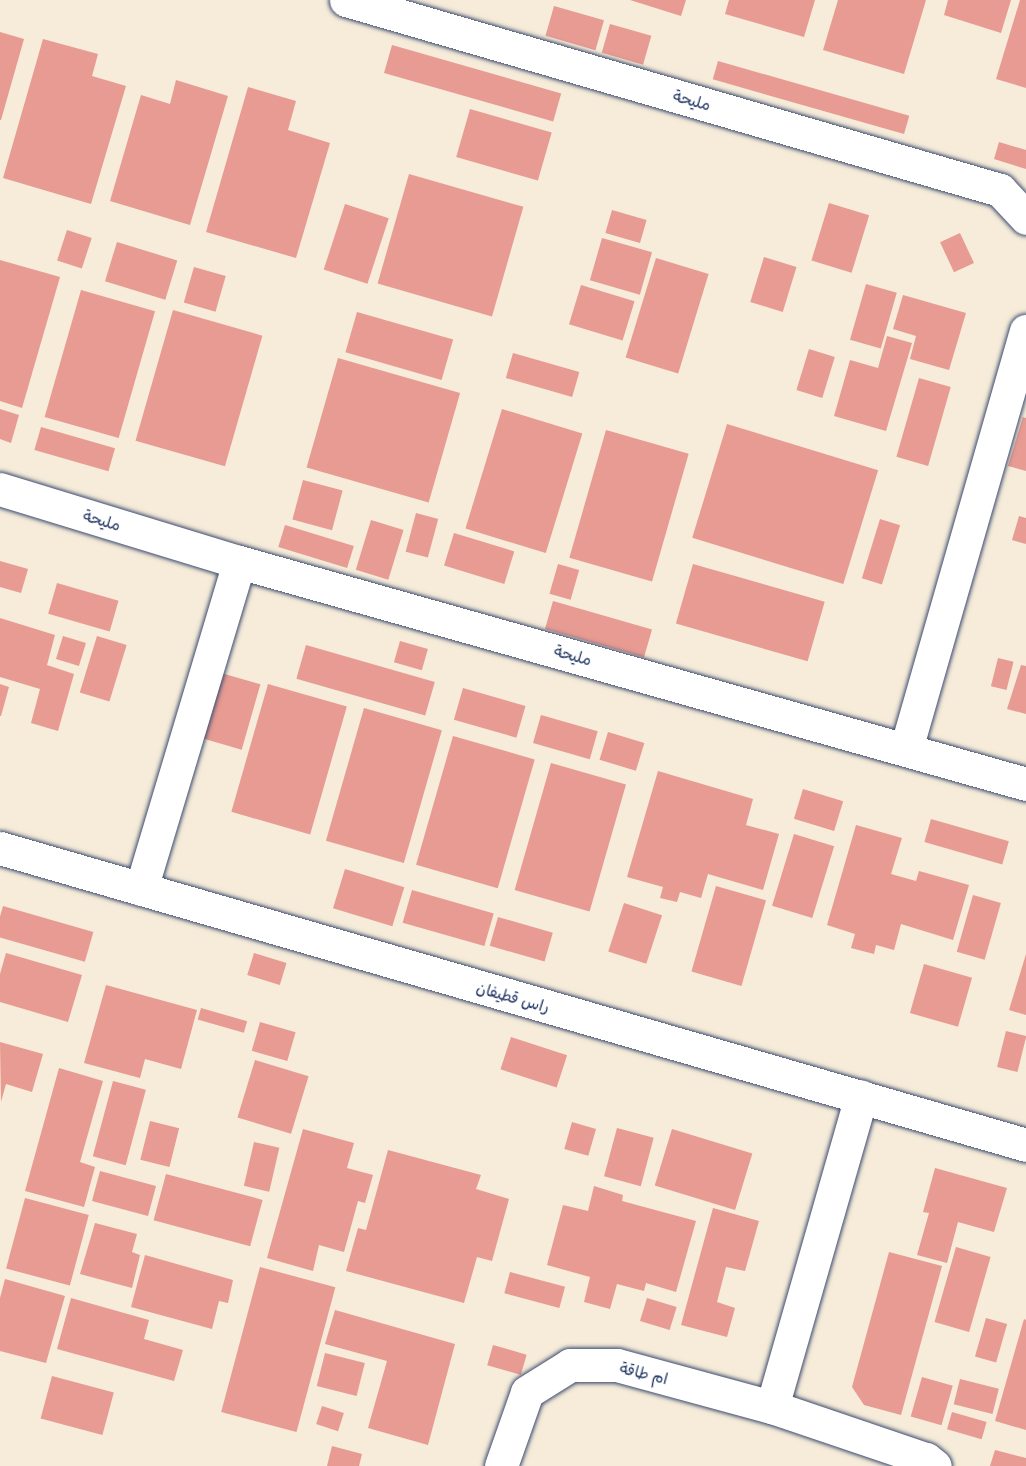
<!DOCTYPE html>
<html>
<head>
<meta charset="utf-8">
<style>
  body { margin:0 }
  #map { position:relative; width:1026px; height:1466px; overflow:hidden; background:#f6ecd9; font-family:Delius,"Playpen Sans Arabic",sans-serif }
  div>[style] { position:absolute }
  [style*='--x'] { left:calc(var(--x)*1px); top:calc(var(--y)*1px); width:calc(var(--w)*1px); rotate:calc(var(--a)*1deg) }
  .building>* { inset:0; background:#e79b92; transform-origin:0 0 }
  .roads { filter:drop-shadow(0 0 2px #3c4b70) drop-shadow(0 0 2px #3c4b70) }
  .minor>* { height:33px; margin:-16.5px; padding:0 16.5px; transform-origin:16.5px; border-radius:16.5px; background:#fff }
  span { translate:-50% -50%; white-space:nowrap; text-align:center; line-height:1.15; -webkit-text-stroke:6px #fff; paint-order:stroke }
  .street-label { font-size:16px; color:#1b2f5e }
</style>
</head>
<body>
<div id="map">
  <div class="building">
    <div style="clip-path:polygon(630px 0,686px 0,681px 16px)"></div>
    <div style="clip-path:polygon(729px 0,815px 0,804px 37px,725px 14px)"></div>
    <div style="clip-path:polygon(838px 0,926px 0,904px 74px,823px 50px)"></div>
    <div style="clip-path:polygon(948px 0,1011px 0,1001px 33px,944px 15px)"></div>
    <div style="clip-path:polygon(1020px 0,1026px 0,1026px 88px,996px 79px)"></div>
    <div style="left:554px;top:6px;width:52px;height:31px;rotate:16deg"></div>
    <div style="left:610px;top:24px;width:43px;height:30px;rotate:16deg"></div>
    <div style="clip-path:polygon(0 32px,24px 39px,1px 120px,0 120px)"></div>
    <div style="clip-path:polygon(43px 39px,98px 54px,92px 76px,126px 86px,91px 204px,3px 178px)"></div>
    <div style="left:392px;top:45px;width:176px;height:29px;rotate:16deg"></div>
    <div style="left:718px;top:61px;width:199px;height:19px;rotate:16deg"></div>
    <div style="clip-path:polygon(176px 80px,228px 96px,190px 225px,110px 201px,141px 95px,170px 104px)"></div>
    <div style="clip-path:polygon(248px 87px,296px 101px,288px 130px,330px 143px,296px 258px,206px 232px)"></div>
    <div style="left:470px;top:109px;width:85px;height:50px;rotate:16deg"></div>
    <div style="clip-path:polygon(999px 142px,1026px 150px,1026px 169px,994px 159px)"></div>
    <div style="left:409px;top:174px;width:119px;height:114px;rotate:16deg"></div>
    <div style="left:829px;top:203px;width:42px;height:60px;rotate:17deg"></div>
    <div style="left:345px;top:204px;width:46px;height:69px;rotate:18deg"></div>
    <div style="left:612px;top:210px;width:36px;height:24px;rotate:16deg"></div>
    <div style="left:67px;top:230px;width:26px;height:32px;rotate:18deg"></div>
    <div style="left:960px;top:233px;width:33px;height:22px;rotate:65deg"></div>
    <div style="left:602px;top:238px;width:52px;height:44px;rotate:16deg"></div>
    <div style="left:117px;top:242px;width:63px;height:41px;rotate:17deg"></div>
    <div style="left:764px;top:257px;width:34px;height:47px;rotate:17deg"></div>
    <div style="left:656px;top:258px;width:55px;height:104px;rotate:17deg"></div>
    <div style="clip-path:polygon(0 260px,60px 277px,22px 408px,0 401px)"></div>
    <div style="left:194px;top:267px;width:33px;height:37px;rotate:16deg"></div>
    <div style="left:866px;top:284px;width:32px;height:58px;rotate:16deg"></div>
    <div style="left:581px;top:285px;width:56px;height:41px;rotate:17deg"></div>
    <div style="left:81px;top:290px;width:77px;height:132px;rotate:16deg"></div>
    <div style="clip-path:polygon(903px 295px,966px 313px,949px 370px,910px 359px,916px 336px,893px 329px)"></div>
    <div style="left:173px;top:310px;width:93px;height:136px;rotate:16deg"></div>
    <div style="left:357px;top:312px;width:100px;height:42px;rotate:16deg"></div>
    <div style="clip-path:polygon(887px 336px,912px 343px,886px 431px,834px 416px,850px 360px,878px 368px)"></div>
    <div style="left:809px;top:349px;width:27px;height:43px;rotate:17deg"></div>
    <div style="left:513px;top:353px;width:69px;height:26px;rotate:16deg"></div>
    <div style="left:338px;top:358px;width:127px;height:114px;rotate:16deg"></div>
    <div style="left:919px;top:378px;width:33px;height:82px;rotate:16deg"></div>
    <div style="clip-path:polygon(0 409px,19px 415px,11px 443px,0 439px)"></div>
    <div style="left:502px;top:409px;width:84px;height:125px;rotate:17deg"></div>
    <div style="clip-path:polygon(1023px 417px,1026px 418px,1026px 471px,1008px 466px)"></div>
    <div style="left:727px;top:424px;width:158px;height:119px;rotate:17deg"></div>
    <div style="left:41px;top:427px;width:77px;height:24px;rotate:16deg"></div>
    <div style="left:606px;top:430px;width:86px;height:133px;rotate:16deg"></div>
    <div style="left:303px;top:480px;width:41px;height:41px;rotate:15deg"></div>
    <div style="left:416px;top:513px;width:23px;height:40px;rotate:15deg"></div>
    <div style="clip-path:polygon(1019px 516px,1026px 518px,1026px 544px,1012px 540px)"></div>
    <div style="left:880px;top:519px;width:21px;height:62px;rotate:17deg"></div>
    <div style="left:371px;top:520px;width:34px;height:52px;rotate:17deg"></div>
    <div style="left:285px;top:525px;width:72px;height:23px;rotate:17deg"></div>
    <div style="left:454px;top:533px;width:63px;height:34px;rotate:17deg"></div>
    <div style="clip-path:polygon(0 561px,28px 569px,21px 593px,0 587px)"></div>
    <div style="left:558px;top:564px;width:22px;height:31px;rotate:16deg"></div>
    <div style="left:693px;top:564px;width:137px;height:62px;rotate:16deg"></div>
    <div style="left:57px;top:583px;width:64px;height:32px;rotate:16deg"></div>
    <div style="left:553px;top:601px;width:103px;height:29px;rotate:16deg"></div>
    <div style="clip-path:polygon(0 618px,55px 635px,47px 665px,74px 674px,58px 731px,31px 723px,40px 689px,0 677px)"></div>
    <div style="left:63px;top:636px;width:24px;height:24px;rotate:17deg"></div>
    <div style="left:97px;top:636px;width:31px;height:59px;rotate:17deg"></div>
    <div style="left:400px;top:641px;width:29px;height:22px;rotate:16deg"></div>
    <div style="left:306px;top:645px;width:134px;height:35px;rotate:16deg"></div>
    <div style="left:998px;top:658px;width:16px;height:29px;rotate:14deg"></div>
    <div style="clip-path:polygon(1021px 665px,1026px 666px,1026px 714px,1007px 709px)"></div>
    <div style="left:221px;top:673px;width:41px;height:68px;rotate:16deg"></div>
    <div style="clip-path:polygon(0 684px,9px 687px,1px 716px,0 716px)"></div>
    <div style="left:268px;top:684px;width:82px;height:133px;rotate:16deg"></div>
    <div style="left:463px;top:688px;width:65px;height:33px;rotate:16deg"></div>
    <div style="left:364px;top:708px;width:81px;height:138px;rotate:16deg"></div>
    <div style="left:541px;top:715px;width:59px;height:29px;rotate:16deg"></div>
    <div style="left:608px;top:732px;width:38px;height:29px;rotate:17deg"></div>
    <div style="left:453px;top:736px;width:85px;height:134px;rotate:16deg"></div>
    <div style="left:551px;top:763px;width:78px;height:132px;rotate:16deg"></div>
    <div style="clip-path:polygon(658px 771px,753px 799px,746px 825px,779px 834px,763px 890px,708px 874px,701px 898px,680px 892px,677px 902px,660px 898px,663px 887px,627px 877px)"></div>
    <div style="left:803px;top:789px;width:42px;height:31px;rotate:17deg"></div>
    <div style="left:931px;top:819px;width:81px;height:24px;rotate:16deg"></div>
    <div style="clip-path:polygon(856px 825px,902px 838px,891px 874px,916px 881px,919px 871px,969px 885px,953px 940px,901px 924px,894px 950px,876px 945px,874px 954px,851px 948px,855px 934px,827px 925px)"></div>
    <div style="left:794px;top:834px;width:42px;height:75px;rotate:17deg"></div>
    <div style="left:345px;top:869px;width:62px;height:41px;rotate:17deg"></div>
    <div style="left:716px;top:886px;width:52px;height:89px;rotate:16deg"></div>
    <div style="left:412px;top:890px;width:85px;height:34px;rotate:16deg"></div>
    <div style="left:973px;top:895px;width:29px;height:59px;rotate:16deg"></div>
    <div style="left:624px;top:903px;width:40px;height:51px;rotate:18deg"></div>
    <div style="left:3px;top:906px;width:94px;height:31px;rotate:16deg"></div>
    <div style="left:498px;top:917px;width:57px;height:30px;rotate:16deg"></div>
    <div style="clip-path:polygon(6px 953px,82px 975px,68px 1022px,0 1002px,0 974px)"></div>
    <div style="left:254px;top:953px;width:34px;height:23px;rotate:17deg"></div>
    <div style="clip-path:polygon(1026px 954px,1026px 1015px,1009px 1010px)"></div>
    <div style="left:924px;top:964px;width:50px;height:51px;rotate:16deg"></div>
    <div style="clip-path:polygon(106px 985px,197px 1010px,181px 1069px,145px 1059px,140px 1078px,84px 1063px)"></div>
    <div style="left:201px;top:1008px;width:48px;height:12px;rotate:16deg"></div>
    <div style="left:260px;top:1022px;width:37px;height:30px;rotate:16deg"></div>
    <div style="left:1006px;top:1031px;width:21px;height:37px;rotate:14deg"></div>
    <div style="left:511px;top:1037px;width:59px;height:34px;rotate:18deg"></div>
    <div style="clip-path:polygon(0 1042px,43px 1054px,32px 1092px,6px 1084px,1px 1102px)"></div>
    <div style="left:255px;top:1060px;width:56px;height:60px;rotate:17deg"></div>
    <div style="clip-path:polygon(59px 1068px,103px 1081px,80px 1162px,95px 1167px,84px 1207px,25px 1191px)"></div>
    <div style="left:113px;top:1081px;width:34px;height:78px;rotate:15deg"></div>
    <div style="left:150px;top:1121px;width:30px;height:40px;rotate:14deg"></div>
    <div style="left:572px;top:1122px;width:25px;height:28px;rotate:16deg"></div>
    <div style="left:617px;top:1128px;width:38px;height:50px;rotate:15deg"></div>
    <div style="clip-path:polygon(303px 1129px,354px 1143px,347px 1168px,373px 1175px,365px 1203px,358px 1201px,344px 1252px,319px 1245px,313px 1271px,267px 1258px)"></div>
    <div style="left:672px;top:1129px;width:84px;height:59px;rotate:17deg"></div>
    <div style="left:254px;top:1142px;width:26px;height:45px;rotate:13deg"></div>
    <div style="clip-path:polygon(388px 1150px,481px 1175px,476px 1189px,509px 1199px,492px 1261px,477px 1257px,464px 1303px,346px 1271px,358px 1228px,366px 1230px)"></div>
    <div style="clip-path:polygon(935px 1168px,1007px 1188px,994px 1232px,958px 1222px,947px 1263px,917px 1255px,929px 1213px,923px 1212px)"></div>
    <div style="left:100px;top:1171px;width:58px;height:31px;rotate:15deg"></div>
    <div style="left:166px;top:1174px;width:100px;height:48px;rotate:15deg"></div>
    <div style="clip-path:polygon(594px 1186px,623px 1195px,622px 1201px,696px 1221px,676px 1292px,646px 1283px,644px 1291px,617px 1284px,610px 1309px,584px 1302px,590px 1277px,547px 1265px,563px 1205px,588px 1211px)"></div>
    <div style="left:25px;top:1198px;width:66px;height:73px;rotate:15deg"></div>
    <div style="clip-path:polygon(713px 1208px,759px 1221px,745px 1271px,726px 1267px,717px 1302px,735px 1308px,727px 1337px,681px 1325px)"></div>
    <div style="clip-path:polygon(95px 1223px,137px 1234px,132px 1252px,140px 1255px,132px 1288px,80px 1274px)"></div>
    <div style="left:956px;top:1247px;width:36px;height:78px;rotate:16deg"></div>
    <div style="clip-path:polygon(889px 1252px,942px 1266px,901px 1415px,864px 1405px,852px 1387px)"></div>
    <div style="clip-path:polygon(145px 1255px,233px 1280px,228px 1303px,219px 1301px,212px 1329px,131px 1307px)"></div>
    <div style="left:260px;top:1267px;width:78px;height:150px;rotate:15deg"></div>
    <div style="left:510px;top:1272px;width:57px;height:22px;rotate:15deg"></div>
    <div style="clip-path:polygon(5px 1279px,65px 1296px,46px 1363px,0 1351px,0 1298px)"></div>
    <div style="clip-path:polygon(71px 1298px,149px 1320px,144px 1339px,183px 1350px,174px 1381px,57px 1349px)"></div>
    <div style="left:647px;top:1298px;width:31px;height:24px;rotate:17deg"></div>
    <div style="clip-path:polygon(335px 1310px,455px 1344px,428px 1445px,368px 1428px,387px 1361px,325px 1344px)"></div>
    <div style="left:986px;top:1318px;width:22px;height:40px;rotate:16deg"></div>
    <div style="clip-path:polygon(1024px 1319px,1026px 1320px,1026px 1430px,995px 1421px)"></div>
    <div style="left:493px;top:1345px;width:35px;height:21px;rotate:16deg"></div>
    <div style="left:325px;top:1353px;width:41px;height:34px;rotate:14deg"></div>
    <div style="left:52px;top:1376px;width:64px;height:44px;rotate:15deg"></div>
    <div style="left:922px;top:1377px;width:32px;height:41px;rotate:16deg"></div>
    <div style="left:960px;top:1379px;width:40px;height:26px;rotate:14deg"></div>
    <div style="left:322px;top:1406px;width:23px;height:19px;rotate:18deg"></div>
    <div style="left:952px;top:1412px;width:36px;height:18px;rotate:16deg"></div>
    <div style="clip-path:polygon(332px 1446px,362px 1454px,359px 1466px,327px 1466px)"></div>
    <div style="clip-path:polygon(995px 1450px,1026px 1458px,1026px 1466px,990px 1466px)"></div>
  </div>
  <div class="roads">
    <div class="minor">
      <div style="--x:346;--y:0;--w:681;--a:16.2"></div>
      <div style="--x:1000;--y:190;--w:38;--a:47"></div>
      <div style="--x:0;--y:489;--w:250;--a:17"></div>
      <div style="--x:239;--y:562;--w:818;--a:15.75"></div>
      <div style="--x:906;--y:749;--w:435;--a:-74"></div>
      <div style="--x:0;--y:848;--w:1068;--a:16.14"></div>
      <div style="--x:141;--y:889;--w:341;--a:-73.3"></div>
      <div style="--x:772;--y:1407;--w:323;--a:-74"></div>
      <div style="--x:501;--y:1466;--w:78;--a:-70.6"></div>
      <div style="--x:527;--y:1392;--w:51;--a:-32.1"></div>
      <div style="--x:570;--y:1365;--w:47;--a:0"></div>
      <div style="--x:617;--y:1365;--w:161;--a:15.2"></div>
      <div style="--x:772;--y:1407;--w:163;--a:18.7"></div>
      <div style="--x:926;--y:1459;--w:11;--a:38"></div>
    </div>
  </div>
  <div class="street-label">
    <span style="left:692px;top:100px;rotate:16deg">مليحة</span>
    <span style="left:102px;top:520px;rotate:17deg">مليحة</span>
    <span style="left:573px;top:655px;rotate:16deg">مليحة</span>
    <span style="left:513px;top:997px;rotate:16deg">راس قطيفان</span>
    <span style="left:644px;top:1373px;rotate:14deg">ام طاقة</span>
  </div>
</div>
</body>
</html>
